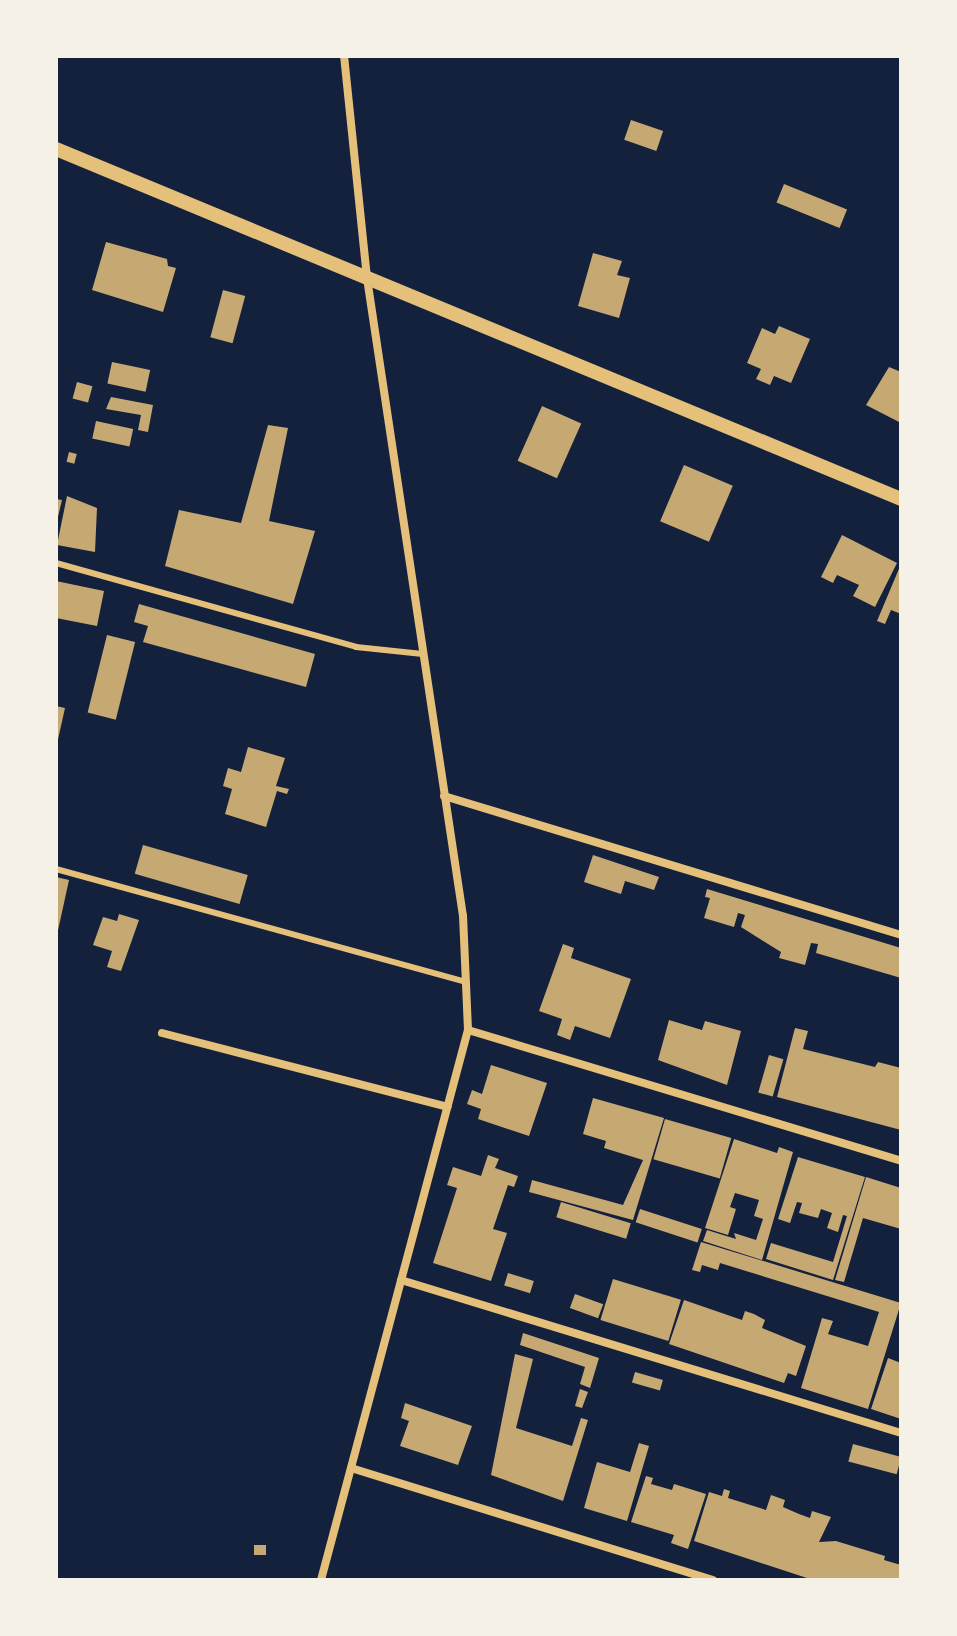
<!DOCTYPE html>
<html>
<head>
<meta charset="utf-8">
<style>
  body { margin:0 }
  #map { position:relative; width:957px; height:1636px; overflow:hidden; background:#14213d; font-family:Signika,sans-serif }
  div>[style] { position:absolute }
  [style*='--x'] { left:calc(var(--x)*1px); top:calc(var(--y)*1px); width:calc(var(--w)*1px); rotate:calc(var(--a)*1deg) }
  .building>* { inset:0; background:#c6a872; transform-origin:0 0 }
  .service>* { height:6px; margin:-3px; padding:0 3px; transform-origin:3px; border-radius:3px; background:#e5c07b }
  .minor>* { height:8px; margin:-4px; padding:0 4px; transform-origin:4px; border-radius:4px; background:#e5c07b }
  .tertiary>* { height:14px; margin:-7px; padding:0 7px; transform-origin:7px; border-radius:7px; background:#e5c07b }
  span { translate:-50% -50%; white-space:nowrap; text-align:center; line-height:1.15; -webkit-text-stroke:8px #f6f1e7; paint-order:stroke }
  .frame { position:absolute; inset:0; border:58px solid #f6f1e7; pointer-events:none }
</style>
</head>
<body>
<div id="map">
  <div class="building">
    <div style="left:631px;top:120px;width:34px;height:21px;rotate:19deg"></div>
    <div style="left:784px;top:184px;width:68px;height:20px;rotate:22deg"></div>
    <div style="clip-path:polygon(106px 242px,167px 259px,168px 266px,176px 268px,163px 312px,92px 290px)"></div>
    <div style="clip-path:polygon(593px 253px,622px 261px,617px 275px,630px 278px,619px 318px,578px 306px)"></div>
    <div style="left:223px;top:290px;width:23px;height:49px;rotate:15deg"></div>
    <div style="clip-path:polygon(779px 326px,810px 339px,791px 383px,774px 376px,770px 385px,756px 379px,761px 369px,747px 363px,762px 328px,775px 334px)"></div>
    <div style="left:112px;top:362px;width:39px;height:22px;rotate:12deg"></div>
    <div style="clip-path:polygon(889px 367px,901px 372px,901px 423px,866px 405px)"></div>
    <div style="left:77px;top:382px;width:16px;height:17px;rotate:15deg"></div>
    <div style="clip-path:polygon(111px 397px,153px 405px,148px 432px,138px 430px,141px 415px,106px 409px)"></div>
    <div style="left:542px;top:406px;width:43px;height:60px;rotate:24deg"></div>
    <div style="left:96px;top:421px;width:38px;height:18px;rotate:12deg"></div>
    <div style="clip-path:polygon(268px 425px,288px 428px,269px 521px,315px 531px,293px 604px,165px 566px,179px 510px,241px 523px)"></div>
    <div style="left:69px;top:452px;width:8px;height:10px;rotate:14deg"></div>
    <div style="left:684px;top:465px;width:53px;height:61px;rotate:23deg"></div>
    <div style="clip-path:polygon(67px 496px,97px 508px,95px 552px,57px 545px)"></div>
    <div style="clip-path:polygon(56px 499px,62px 500px,57px 521px,56px 521px)"></div>
    <div style="clip-path:polygon(842px 535px,897px 563px,875px 607px,853px 596px,859px 585px,837px 575px,833px 583px,821px 577px)"></div>
    <div style="clip-path:polygon(901px 564px,901px 614px,891px 610px,885px 624px,877px 621px)"></div>
    <div style="clip-path:polygon(56px 581px,104px 591px,97px 626px,56px 618px)"></div>
    <div style="clip-path:polygon(139px 604px,315px 654px,306px 687px,143px 642px,148px 626px,134px 622px)"></div>
    <div style="left:107px;top:635px;width:29px;height:80px;rotate:14deg"></div>
    <div style="clip-path:polygon(56px 706px,65px 708px,57px 744px,56px 744px)"></div>
    <div style="clip-path:polygon(248px 747px,285px 758px,276px 786px,289px 789px,287px 794px,277px 791px,266px 827px,225px 814px,232px 789px,223px 786px,228px 768px,241px 772px)"></div>
    <div style="left:143px;top:845px;width:109px;height:30px;rotate:16deg"></div>
    <div style="clip-path:polygon(593px 855px,659px 877px,654px 890px,625px 881px,621px 894px,584px 882px)"></div>
    <div style="clip-path:polygon(56px 877px,69px 880px,57px 935px,56px 935px)"></div>
    <div style="clip-path:polygon(707px 889px,901px 948px,901px 978px,816px 953px,818px 944px,811px 943px,805px 965px,779px 958px,781px 952px,741px 927px,745px 915px,738px 913px,734px 927px,704px 918px,710px 898px,705px 897px)"></div>
    <div style="clip-path:polygon(119px 914px,139px 920px,121px 971px,107px 967px,112px 951px,93px 945px,103px 917px,117px 921px)"></div>
    <div style="clip-path:polygon(563px 944px,574px 948px,571px 958px,631px 979px,610px 1038px,575px 1026px,570px 1040px,557px 1035px,562px 1019px,539px 1011px)"></div>
    <div style="clip-path:polygon(669px 1020px,702px 1030px,705px 1021px,741px 1031px,727px 1085px,658px 1060px)"></div>
    <div style="clip-path:polygon(795px 1028px,808px 1031px,803px 1049px,875px 1067px,878px 1062px,901px 1068px,901px 1130px,777px 1097px)"></div>
    <div style="left:769px;top:1055px;width:15px;height:39px;rotate:16deg"></div>
    <div style="clip-path:polygon(491px 1065px,547px 1083px,529px 1136px,478px 1119px,481px 1109px,467px 1104px,472px 1090px,482px 1094px)"></div>
    <div style="clip-path:polygon(593px 1098px,664px 1118px,633px 1220px,529px 1192px,532px 1180px,623px 1205px,643px 1160px,604px 1148px,606px 1141px,583px 1134px)"></div>
    <div style="left:665px;top:1119px;width:69px;height:42px;rotate:16deg"></div>
    <div style="clip-path:polygon(734px 1139px,777px 1153px,779px 1147px,793px 1152px,762px 1260px,703px 1241px,707px 1230px,736px 1239px,734px 1233px,756px 1240px,763px 1219px,754px 1216px,759px 1200px,735px 1193px,730px 1207px,736px 1209px,728px 1235px,705px 1228px)"></div>
    <div style="clip-path:polygon(488px 1155px,499px 1159px,495px 1168px,518px 1176px,514px 1187px,508px 1185px,493px 1229px,507px 1233px,491px 1281px,433px 1263px,457px 1188px,447px 1185px,453px 1167px,481px 1176px)"></div>
    <div style="clip-path:polygon(798px 1157px,865px 1177px,833px 1280px,766px 1259px,771px 1243px,833px 1262px,847px 1216px,843px 1215px,838px 1232px,827px 1228px,832px 1213px,821px 1209px,818px 1218px,799px 1213px,802px 1203px,797px 1202px,790px 1223px,778px 1219px)"></div>
    <div style="clip-path:polygon(866px 1177px,901px 1188px,901px 1229px,863px 1218px,844px 1282px,835px 1280px)"></div>
    <div style="left:561px;top:1202px;width:73px;height:16px;rotate:17deg"></div>
    <div style="left:640px;top:1209px;width:65px;height:14px;rotate:18deg"></div>
    <div style="clip-path:polygon(701px 1242px,901px 1303px,868px 1409px,801px 1388px,822px 1318px,833px 1321px,828px 1334px,868px 1346px,879px 1312px,720px 1263px,718px 1270px,702px 1265px,700px 1272px,692px 1270px)"></div>
    <div style="left:508px;top:1273px;width:27px;height:13px;rotate:17deg"></div>
    <div style="left:613px;top:1279px;width:71px;height:43px;rotate:17deg"></div>
    <div style="left:575px;top:1294px;width:30px;height:15px;rotate:20deg"></div>
    <div style="clip-path:polygon(684px 1300px,742px 1320px,745px 1311px,754px 1314px,765px 1320px,762px 1328px,806px 1346px,796px 1376px,788px 1373px,784px 1383px,669px 1344px)"></div>
    <div style="clip-path:polygon(523px 1333px,599px 1358px,590px 1388px,580px 1384px,585px 1367px,520px 1345px)"></div>
    <div style="clip-path:polygon(515px 1354px,533px 1359px,516px 1428px,572px 1446px,581px 1418px,588px 1420px,563px 1501px,491px 1475px)"></div>
    <div style="clip-path:polygon(888px 1358px,901px 1363px,901px 1419px,871px 1409px)"></div>
    <div style="left:635px;top:1372px;width:29px;height:11px;rotate:16deg"></div>
    <div style="clip-path:polygon(580px 1389px,588px 1392px,582px 1408px,575px 1406px)"></div>
    <div style="clip-path:polygon(405px 1403px,472px 1426px,458px 1465px,400px 1446px,409px 1421px,401px 1418px)"></div>
    <div style="clip-path:polygon(639px 1443px,649px 1446px,627px 1521px,584px 1508px,597px 1462px,630px 1472px)"></div>
    <div style="left:853px;top:1444px;width:50px;height:18px;rotate:15deg"></div>
    <div style="clip-path:polygon(646px 1476px,653px 1478px,651px 1484px,672px 1490px,674px 1484px,706px 1494px,688px 1549px,671px 1543px,674px 1535px,631px 1522px)"></div>
    <div style="clip-path:polygon(724px 1489px,730px 1491px,728px 1498px,766px 1510px,771px 1495px,785px 1500px,783px 1507px,799px 1514px,810px 1518px,812px 1511px,831px 1517px,819px 1542px,836px 1541px,885px 1556px,884px 1560px,901px 1565px,899px 1580px,813px 1580px,694px 1541px,709px 1492px,722px 1496px)"></div>
    <div style="left:266px;top:1545px;width:10px;height:12px;rotate:90deg"></div>
  </div>
  <div class="service">
    <div style="--x:56;--y:563;--w:312;--a:15.6"></div>
    <div style="--x:356;--y:647;--w:67;--a:6"></div>
    <div style="--x:56;--y:869;--w:425;--a:15.4"></div>
  </div>
  <div class="minor">
    <div style="--x:444;--y:796;--w:478;--a:16.9"></div>
    <div style="--x:468;--y:1030;--w:452;--a:16.8"></div>
    <div style="--x:162;--y:1033;--w:295;--a:14.5"></div>
    <div style="--x:401;--y:1280;--w:523;--a:17.01"></div>
    <div style="--x:351;--y:1468;--w:379;--a:17.2"></div>
    <div style="--x:321;--y:1580;--w:569;--a:-75.04"></div>
    <div style="--x:468;--y:1030;--w:114;--a:-92.5"></div>
    <div style="--x:463;--y:916;--w:645;--a:-98.56"></div>
    <div style="--x:367;--y:278;--w:223;--a:-95.9"></div>
  </div>
  <div class="tertiary">
    <div style="--x:56;--y:149;--w:915;--a:22.5"></div>
  </div>
  <div class="frame"></div>
</div>
</body>
</html>
